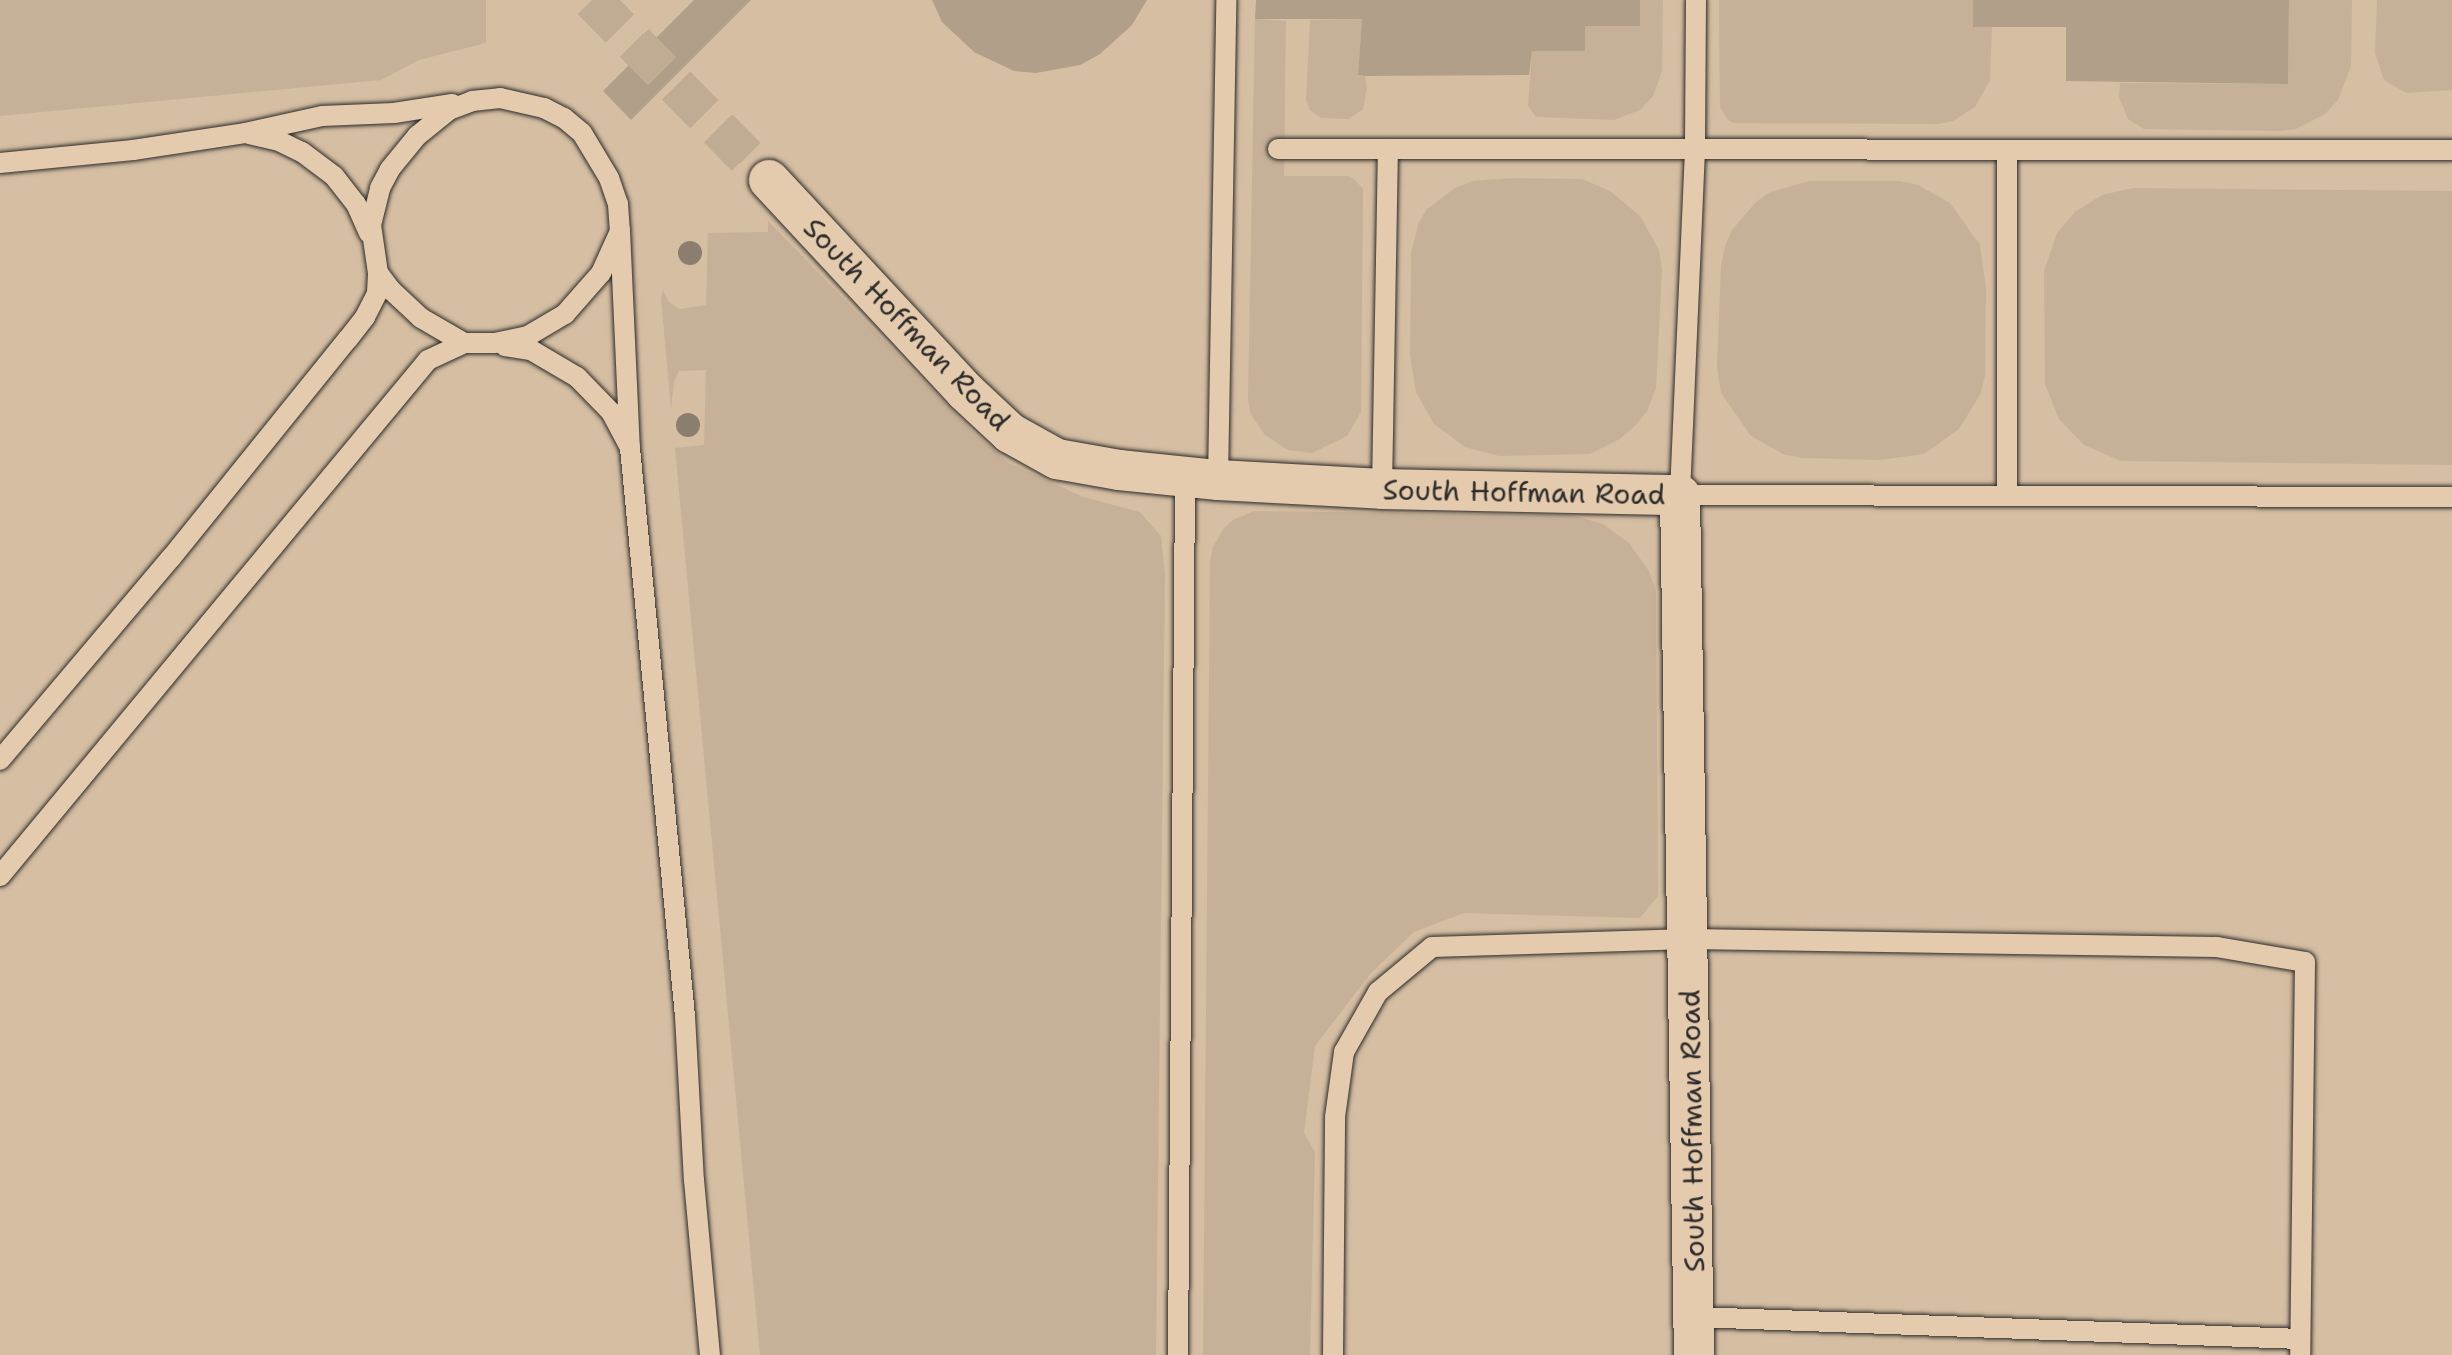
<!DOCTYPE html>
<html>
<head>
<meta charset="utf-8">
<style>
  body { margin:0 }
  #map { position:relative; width:2452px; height:1355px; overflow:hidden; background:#e5cbad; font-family:"Shantell Sans",sans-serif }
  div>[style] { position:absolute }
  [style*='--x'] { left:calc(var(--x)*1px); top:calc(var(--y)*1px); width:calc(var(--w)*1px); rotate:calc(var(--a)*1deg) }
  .built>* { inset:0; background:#d5bea2; transform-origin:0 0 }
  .green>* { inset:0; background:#c7b098 }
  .building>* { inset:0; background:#b19f89 }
  .minor-tunnel>* { height:40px; margin-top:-20px; transform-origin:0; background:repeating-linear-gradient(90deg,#c0ab93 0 40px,transparent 0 60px) }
  .roads { filter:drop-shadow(0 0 2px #2b2b2b) drop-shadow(0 0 2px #2b2b2b) }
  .service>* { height:20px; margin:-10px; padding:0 10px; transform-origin:10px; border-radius:10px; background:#e5cbad }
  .minor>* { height:40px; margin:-20px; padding:0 20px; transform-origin:20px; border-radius:20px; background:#e5cbad }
  .trees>* { width:24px; height:24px; margin:-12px; border-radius:50%; background:#8b7e6e }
  span { translate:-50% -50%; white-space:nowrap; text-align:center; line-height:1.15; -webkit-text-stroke:7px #e5cbad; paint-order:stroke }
  .street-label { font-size:28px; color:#2b2b2b }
</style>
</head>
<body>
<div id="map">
  <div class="built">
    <div style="left:0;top:0;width:2452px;height:1355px"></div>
  </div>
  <div class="green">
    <div style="clip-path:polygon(0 0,486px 0,486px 43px,419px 60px,381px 80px,0 116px)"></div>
    <div style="clip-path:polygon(1640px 0,1663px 0,1662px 71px,1653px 96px,1640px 110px,1614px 120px,1536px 117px,1528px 106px,1532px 51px,1585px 51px,1585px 26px,1639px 26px)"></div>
    <div style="clip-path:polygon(1719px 0,1973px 0,1973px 26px,1992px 26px,1990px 80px,1975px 107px,1953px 121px,1938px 124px,1734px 123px,1728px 120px,1720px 107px)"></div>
    <div style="clip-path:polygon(2289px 0,2352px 0,2351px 66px,2338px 100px,2325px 114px,2296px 129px,2279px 131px,2144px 129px,2128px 119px,2119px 97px,2120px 83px,2288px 84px)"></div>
    <div style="clip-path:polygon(2377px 0,2452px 0,2452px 90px,2406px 93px,2384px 80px,2375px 53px)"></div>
    <div style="clip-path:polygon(1255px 19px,1286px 21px,1284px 176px,1347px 176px,1354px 179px,1363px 189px,1361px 412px,1347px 436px,1312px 453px,1288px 450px,1265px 435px,1250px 413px,1248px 398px)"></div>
    <div style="clip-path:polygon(1362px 19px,1358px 75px,1365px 76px,1367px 88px,1363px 109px,1349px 119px,1321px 118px,1310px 110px,1306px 100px,1310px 20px)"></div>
    <div style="clip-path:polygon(1512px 178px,1582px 179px,1610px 191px,1640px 216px,1659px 250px,1662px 270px,1656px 388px,1647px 411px,1636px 425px,1620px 439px,1590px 454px,1499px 456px,1465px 447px,1434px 424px,1416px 392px,1410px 355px,1411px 253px,1419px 222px,1427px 209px,1455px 188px,1473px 181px)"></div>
    <div style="clip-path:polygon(1810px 181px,1900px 181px,1918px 185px,1950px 203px,1980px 245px,1986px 289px,1985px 375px,1981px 393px,1959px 429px,1924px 454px,1879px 460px,1802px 458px,1783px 454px,1751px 436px,1721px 393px,1717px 367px,1721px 266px,1725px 246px,1732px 230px,1756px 202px,1770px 192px)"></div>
    <div style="clip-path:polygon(2133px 188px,2452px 191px,2452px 465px,2121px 461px,2084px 445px,2059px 419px,2045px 384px,2044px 271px,2057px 233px,2075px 212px,2102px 195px)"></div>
    <div style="clip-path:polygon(768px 221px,974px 433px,1009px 463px,1083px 497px,1140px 512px,1161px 536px,1165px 575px,1156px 1355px,760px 1355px,675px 448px,704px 445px,706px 370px,679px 371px,674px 382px,671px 409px,661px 298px,663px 290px,669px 302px,679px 309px,706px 305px,708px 233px,768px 232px)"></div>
    <div style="clip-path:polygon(1254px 511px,1571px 515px,1603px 524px,1629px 543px,1649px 571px,1656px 591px,1658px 896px,1640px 918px,1464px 913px,1414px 932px,1371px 973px,1315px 1046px,1304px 1133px,1315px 1152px,1310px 1355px,1203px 1355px,1210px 561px,1213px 547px,1224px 528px,1233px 520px)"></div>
  </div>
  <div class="building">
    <div style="clip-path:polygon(694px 0,751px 0,631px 120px,603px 91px)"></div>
    <div style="clip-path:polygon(932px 0,1147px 0,1132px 25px,1100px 54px,1080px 65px,1036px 73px,1014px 71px,974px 52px,942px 22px)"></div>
    <div style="clip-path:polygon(1256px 0,1640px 0,1640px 26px,1585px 26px,1585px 51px,1532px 51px,1529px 75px,1365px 76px,1358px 75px,1362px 19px,1255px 19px)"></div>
    <div style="clip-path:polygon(1973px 0,2289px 0,2288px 84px,2066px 81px,2066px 27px,1973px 27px)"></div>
  </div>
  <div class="minor-tunnel">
    <div style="--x:592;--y:0;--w:252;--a:45.5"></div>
  </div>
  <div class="roads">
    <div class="service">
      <div style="--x:1696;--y:0;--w:150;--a:90.4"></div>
      <div style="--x:1695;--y:150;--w:345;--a:92.5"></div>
      <div style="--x:1680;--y:495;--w:772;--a:0.15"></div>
      <div style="--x:500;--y:98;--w:45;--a:12.8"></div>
      <div style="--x:544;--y:108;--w:22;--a:27"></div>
      <div style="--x:564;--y:118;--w:23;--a:40"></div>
      <div style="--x:582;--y:133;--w:52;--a:59"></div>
      <div style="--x:609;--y:178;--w:28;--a:71"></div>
      <div style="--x:618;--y:204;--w:27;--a:86"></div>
      <div style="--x:620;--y:231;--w:46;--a:114.3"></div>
      <div style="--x:601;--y:273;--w:55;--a:131.3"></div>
      <div style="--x:565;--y:314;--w:43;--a:149.3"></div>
      <div style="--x:528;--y:336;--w:34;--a:168"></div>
      <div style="--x:495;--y:343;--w:31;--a:180"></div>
      <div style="--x:464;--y:343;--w:50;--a:-149.8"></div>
      <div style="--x:421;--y:318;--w:41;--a:-137"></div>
      <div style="--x:391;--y:290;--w:21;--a:-127"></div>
      <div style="--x:378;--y:273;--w:49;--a:-98.3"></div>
      <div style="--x:371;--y:225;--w:38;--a:-76"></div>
      <div style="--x:380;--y:188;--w:21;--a:-62"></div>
      <div style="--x:390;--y:169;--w:43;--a:-50.7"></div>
      <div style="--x:417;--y:136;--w:41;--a:-39.1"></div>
      <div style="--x:449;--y:110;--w:25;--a:-21"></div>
      <div style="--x:472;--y:101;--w:28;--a:-6"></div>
      <div style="--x:249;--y:134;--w:31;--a:13"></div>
      <div style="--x:279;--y:141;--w:25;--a:26"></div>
      <div style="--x:302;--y:152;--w:40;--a:37"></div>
      <div style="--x:334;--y:176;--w:36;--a:52"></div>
      <div style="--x:356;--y:204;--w:32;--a:66"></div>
      <div style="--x:1278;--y:149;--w:1174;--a:0.05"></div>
      <div style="--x:0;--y:163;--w:134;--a:-5.6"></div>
      <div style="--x:133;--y:150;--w:113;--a:-8.6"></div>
      <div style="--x:245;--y:133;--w:79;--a:-12.4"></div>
      <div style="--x:322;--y:116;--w:72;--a:-2.4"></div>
      <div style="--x:394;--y:113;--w:59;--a:-8.8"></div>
      <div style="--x:620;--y:231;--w:217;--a:87.4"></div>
      <div style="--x:630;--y:448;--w:571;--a:84.47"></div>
      <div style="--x:685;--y:1016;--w:164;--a:86.9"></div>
      <div style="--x:694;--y:1180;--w:176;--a:84.8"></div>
      <div style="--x:505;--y:346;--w:26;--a:9"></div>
      <div style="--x:531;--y:350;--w:53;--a:30.4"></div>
      <div style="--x:577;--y:377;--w:49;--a:45.8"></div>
      <div style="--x:611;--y:412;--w:38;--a:62"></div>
      <div style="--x:1218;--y:480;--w:480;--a:-89"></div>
      <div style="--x:1382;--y:489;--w:339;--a:-89"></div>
      <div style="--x:2007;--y:496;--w:345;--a:-90"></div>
      <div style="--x:0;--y:760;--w:265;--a:-49.8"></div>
      <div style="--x:171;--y:558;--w:282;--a:-51.1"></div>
      <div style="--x:348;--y:339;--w:28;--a:-52"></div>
      <div style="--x:365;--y:317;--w:27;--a:-63"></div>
      <div style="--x:377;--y:293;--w:20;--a:-87"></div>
      <div style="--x:0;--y:876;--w:670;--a:-50.33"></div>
      <div style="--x:428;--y:360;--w:40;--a:-25"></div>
      <div style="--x:1695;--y:1317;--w:605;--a:2.08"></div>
      <div style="--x:1178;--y:1355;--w:878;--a:-89.54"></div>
      <div style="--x:1333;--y:1355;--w:238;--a:-89.5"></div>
      <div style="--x:1335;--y:1117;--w:66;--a:-82.1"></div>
      <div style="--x:1344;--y:1052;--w:69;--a:-60.5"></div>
      <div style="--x:1378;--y:992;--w:70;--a:-39.8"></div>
      <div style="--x:1432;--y:947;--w:257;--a:-1.8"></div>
      <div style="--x:1689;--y:939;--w:528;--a:0.87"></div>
      <div style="--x:2217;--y:947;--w:89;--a:9.7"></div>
      <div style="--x:2305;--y:962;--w:393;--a:90.7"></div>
    </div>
    <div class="minor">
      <div style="--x:769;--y:180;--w:288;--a:47.1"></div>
      <div style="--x:965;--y:391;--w:62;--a:43"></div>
      <div style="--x:1010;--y:433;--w:54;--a:29"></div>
      <div style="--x:1057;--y:459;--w:63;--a:10.1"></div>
      <div style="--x:1119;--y:470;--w:100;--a:5.8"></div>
      <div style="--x:1218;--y:480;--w:164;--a:3.1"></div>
      <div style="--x:1382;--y:489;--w:298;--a:1.2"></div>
      <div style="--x:1680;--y:495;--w:860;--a:89.07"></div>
    </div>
  </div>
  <div class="trees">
    <div style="left:690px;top:253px"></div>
    <div style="left:688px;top:425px"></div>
  </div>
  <div class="street-label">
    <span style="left:907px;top:324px;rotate:46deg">South Hoffman Road</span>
    <span style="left:1524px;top:492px;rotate:1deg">South Hoffman Road</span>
    <span style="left:1692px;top:1131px;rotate:-91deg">South Hoffman Road</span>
  </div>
</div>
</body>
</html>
